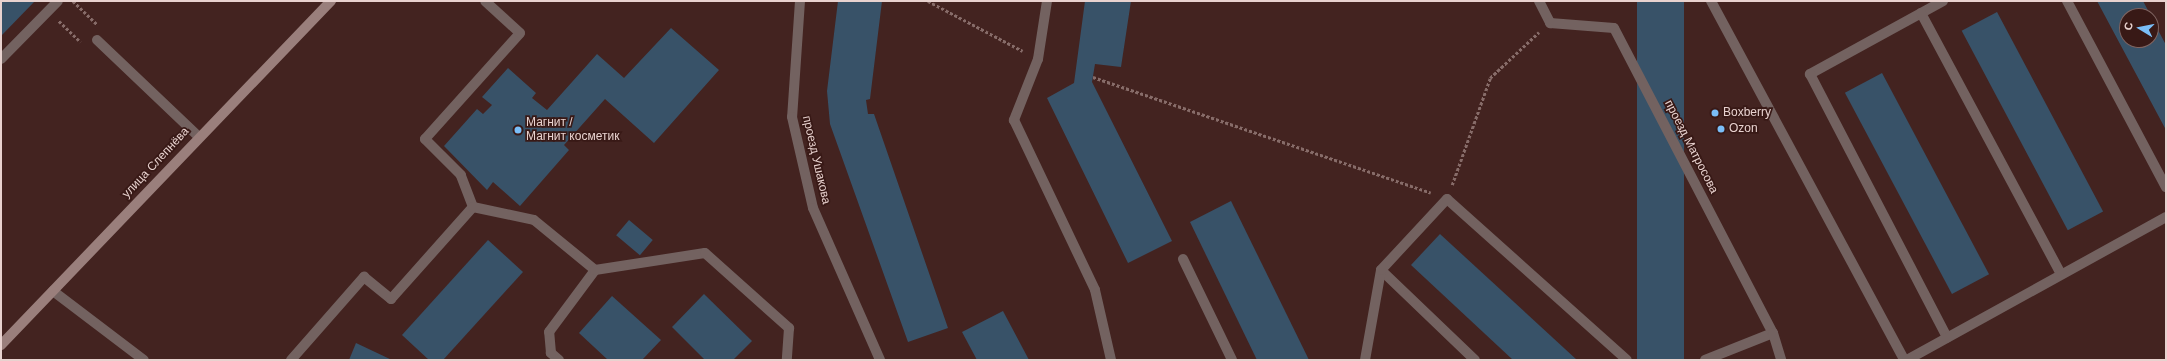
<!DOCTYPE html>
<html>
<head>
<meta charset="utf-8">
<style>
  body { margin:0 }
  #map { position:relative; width:2167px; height:361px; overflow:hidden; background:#432320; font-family:Arial,sans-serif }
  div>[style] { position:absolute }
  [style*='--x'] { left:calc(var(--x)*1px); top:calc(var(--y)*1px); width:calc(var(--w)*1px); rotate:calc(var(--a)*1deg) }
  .building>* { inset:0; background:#385268; transform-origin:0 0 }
  .path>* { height:2.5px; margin-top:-1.25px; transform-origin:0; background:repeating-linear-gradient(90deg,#876c69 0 3px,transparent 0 5px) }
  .lane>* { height:10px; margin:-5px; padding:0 5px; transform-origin:5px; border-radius:5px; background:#736260 }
  .street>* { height:10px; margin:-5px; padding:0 5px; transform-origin:5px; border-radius:5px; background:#736260 }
  .secondary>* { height:10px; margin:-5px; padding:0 5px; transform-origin:5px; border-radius:5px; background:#9a7f7c }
  .dots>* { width:11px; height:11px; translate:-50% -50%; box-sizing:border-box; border:2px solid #381916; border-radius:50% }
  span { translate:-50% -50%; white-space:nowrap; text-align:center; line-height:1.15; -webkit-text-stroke:3.5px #381916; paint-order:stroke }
  .poi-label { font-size:12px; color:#e8d2cf }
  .left { translate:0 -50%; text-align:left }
  .street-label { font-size:12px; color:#e8d2cf }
  .frame { position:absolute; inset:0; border:2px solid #e8d2cf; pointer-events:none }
  .north { position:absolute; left:2119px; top:8px; width:40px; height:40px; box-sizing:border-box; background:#381916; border:1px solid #7e6360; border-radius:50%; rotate:280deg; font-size:11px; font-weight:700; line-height:16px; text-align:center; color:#e8d2cf }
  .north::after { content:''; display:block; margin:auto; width:14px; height:18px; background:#7abef8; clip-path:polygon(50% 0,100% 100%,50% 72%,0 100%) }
</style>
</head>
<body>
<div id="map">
  <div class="building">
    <div style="clip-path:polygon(1px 1px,35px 1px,1px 36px)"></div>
    <div style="clip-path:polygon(838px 1px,882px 1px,870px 99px,866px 100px,868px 114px,874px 114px,948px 328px,908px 342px,830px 124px,827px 91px)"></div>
    <div style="clip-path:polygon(1085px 1px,1131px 1px,1121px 67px,1095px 64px,1092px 82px,1172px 241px,1128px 263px,1047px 98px,1074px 83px)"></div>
    <div style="left:1637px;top:1px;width:47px;height:406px"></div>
    <div style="clip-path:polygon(2097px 1px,2143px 1px,2151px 16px,2127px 16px,2127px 40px,2151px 40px,2151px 17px,2166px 45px,2166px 130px)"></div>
    <div style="left:1997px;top:12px;width:226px;height:40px;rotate:62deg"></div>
    <div style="clip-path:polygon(671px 28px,719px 70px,654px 143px,605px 99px,564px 145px,569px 150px,520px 206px,493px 182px,487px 190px,444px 146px,477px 109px,483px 114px,492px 105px,482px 97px,508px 68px,536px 93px,532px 98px,547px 110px,597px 54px,624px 78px)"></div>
    <div style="left:1882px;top:73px;width:228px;height:42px;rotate:62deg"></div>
    <div style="clip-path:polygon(1231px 201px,1309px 360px,1257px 360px,1190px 222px)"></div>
    <div style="left:629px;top:220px;width:31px;height:20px;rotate:40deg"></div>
    <div style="clip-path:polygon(1440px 234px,1577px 360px,1513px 360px,1411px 265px)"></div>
    <div style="clip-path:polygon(488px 240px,523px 272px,443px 360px,429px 360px,402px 335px)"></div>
    <div style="clip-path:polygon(704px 294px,752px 341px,733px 360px,705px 360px,672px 327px)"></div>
    <div style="clip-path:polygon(612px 296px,661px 340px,642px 360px,608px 360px,579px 333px)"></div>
    <div style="clip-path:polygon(1003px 311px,1029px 360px,977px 360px,962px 332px)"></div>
    <div style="clip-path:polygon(356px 343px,392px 360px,349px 360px)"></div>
  </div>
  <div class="path">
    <div style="--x:73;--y:1;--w:33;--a:44"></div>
    <div style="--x:928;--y:1;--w:107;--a:27.8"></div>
    <div style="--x:59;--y:21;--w:30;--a:44"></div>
    <div style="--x:1093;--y:77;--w:357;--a:18.9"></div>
    <div style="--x:1452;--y:185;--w:114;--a:-70.4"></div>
    <div style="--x:1490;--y:78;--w:67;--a:-43.2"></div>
  </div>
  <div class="lane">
    <div style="--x:1047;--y:1;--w:59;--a:98.8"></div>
    <div style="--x:1038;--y:59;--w:66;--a:111.5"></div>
    <div style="--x:1014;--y:120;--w:188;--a:64.5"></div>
    <div style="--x:1095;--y:290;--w:72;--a:77.1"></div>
    <div style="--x:1711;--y:1;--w:408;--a:61.7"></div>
    <div style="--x:1943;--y:1;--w:152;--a:151.2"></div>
    <div style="--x:1810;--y:74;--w:297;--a:62.5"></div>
    <div style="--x:2067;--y:1;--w:211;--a:62"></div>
    <div style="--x:1921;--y:13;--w:296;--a:61.8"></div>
    <div style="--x:97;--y:40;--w:141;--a:43.6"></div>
    <div style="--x:1;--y:59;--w:81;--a:-45.5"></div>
    <div style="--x:473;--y:207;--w:34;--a:-111"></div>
    <div style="--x:461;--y:175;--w:51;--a:-135"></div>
    <div style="--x:425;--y:139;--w:142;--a:-48.1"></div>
    <div style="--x:520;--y:33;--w:47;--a:-137.6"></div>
    <div style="--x:1183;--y:259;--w:112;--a:64.1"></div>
    <div style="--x:1381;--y:270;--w:130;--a:43.8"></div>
    <div style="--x:291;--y:360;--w:111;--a:-48.7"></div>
    <div style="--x:364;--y:277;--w:35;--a:39"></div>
    <div style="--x:391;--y:299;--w:123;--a:-48.3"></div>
    <div style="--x:473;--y:207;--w:62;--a:12"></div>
    <div style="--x:534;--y:220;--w:79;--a:39.3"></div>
    <div style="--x:559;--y:360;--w:11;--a:-139"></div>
    <div style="--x:551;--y:353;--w:21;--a:-95"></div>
    <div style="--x:549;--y:332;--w:77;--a:-53.4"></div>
    <div style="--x:595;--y:270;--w:111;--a:-8.8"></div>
    <div style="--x:705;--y:253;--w:113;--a:41.8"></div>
    <div style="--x:789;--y:328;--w:32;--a:94"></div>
    <div style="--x:1365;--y:360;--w:91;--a:-79.9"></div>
    <div style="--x:1381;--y:270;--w:97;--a:-47.1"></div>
    <div style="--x:1447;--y:199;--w:241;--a:41.8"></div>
    <div style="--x:1705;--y:360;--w:73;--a:-21.7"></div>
    <div style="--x:1907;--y:360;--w:296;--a:-28.9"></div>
  </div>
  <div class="street">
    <div style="--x:800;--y:1;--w:116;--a:93.9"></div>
    <div style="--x:792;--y:117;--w:93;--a:77"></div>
    <div style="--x:813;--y:208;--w:166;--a:66.2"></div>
    <div style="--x:1539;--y:1;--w:25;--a:63"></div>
    <div style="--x:1550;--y:23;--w:64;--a:4.5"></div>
    <div style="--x:1614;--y:28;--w:344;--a:62.5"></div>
    <div style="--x:1773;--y:333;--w:28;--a:73"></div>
    <div style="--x:53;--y:291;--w:114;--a:37.2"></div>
  </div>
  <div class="secondary">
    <div style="--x:1;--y:345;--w:477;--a:-46.2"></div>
  </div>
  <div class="dots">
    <div style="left:1715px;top:113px;background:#7abef8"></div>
    <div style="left:1721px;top:129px;background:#7abef8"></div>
    <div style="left:518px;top:130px;background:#7abef8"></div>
  </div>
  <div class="poi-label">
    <span class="left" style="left:1723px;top:113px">Boxberry</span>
    <span class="left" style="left:526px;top:130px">Магнит /<br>Магнит косметик</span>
    <span class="left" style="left:1729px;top:129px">Ozon</span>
  </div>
  <div class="street-label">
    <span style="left:1691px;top:147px;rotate:63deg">проезд Матросова</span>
    <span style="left:816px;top:160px;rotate:77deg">проезд Ушакова</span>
    <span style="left:156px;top:163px;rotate:-47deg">улица Слепнёва</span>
  </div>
  <div class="frame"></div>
  <div class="north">С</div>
</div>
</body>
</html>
